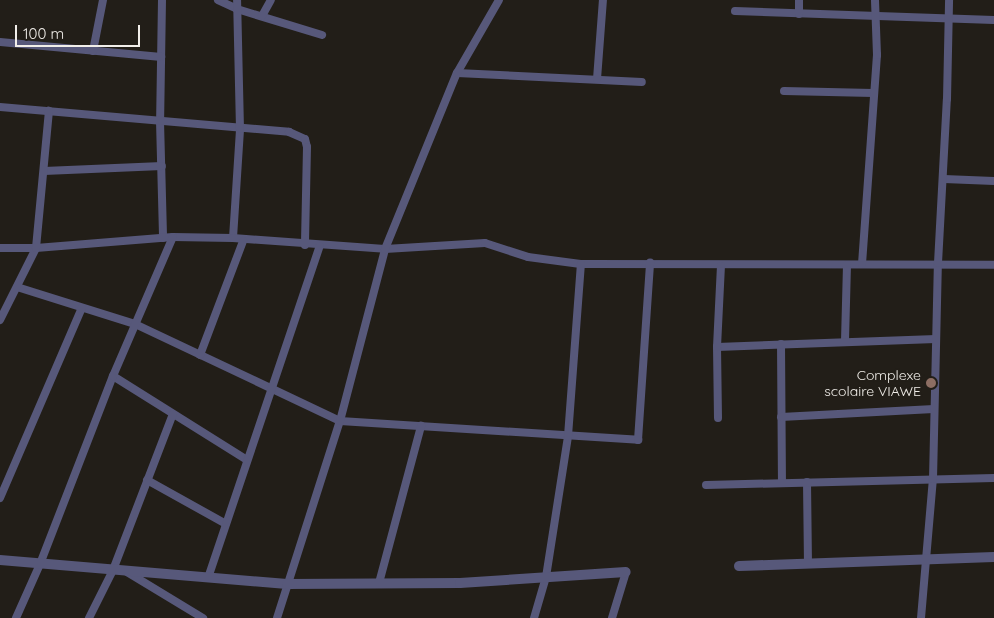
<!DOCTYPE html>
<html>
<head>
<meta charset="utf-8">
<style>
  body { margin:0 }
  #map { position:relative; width:994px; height:618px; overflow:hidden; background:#221e18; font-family:Quicksand,sans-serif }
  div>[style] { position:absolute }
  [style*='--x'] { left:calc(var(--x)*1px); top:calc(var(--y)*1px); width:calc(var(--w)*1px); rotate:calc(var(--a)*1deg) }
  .minor>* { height:8px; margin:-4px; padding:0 4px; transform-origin:4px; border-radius:4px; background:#57587a }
  .tertiary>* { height:10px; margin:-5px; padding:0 5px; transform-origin:5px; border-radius:5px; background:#57587a }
  .dots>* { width:14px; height:14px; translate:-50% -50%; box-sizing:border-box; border:2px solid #221e18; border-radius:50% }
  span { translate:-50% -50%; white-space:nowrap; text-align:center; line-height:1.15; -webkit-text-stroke:4px #221e18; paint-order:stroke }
  .poi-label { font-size:14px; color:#f1eee9 }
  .right { translate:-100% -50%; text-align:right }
  .scale { position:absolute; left:15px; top:25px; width:125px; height:22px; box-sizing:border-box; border:2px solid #f1eee9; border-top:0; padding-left:6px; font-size:15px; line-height:18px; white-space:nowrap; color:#f1eee9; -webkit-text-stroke:4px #221e18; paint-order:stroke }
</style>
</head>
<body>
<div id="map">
  <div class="minor">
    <div style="--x:162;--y:0;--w:121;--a:90.9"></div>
    <div style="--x:160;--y:121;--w:117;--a:88.5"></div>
    <div style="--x:218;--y:0;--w:21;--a:25"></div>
    <div style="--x:237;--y:9;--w:89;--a:17"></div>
    <div style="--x:735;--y:11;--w:259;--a:2"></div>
    <div style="--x:799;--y:14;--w:14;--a:-90"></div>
    <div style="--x:262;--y:16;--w:18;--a:-61"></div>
    <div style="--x:0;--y:42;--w:162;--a:5.3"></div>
    <div style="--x:93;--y:51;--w:52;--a:-78.9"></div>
    <div style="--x:457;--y:73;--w:185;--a:2.8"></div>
    <div style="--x:597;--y:79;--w:79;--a:-85.7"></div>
    <div style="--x:784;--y:91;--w:89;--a:1.3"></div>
    <div style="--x:0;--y:107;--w:290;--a:4.9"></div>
    <div style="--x:289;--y:132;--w:17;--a:24"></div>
    <div style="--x:305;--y:139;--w:8;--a:76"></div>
    <div style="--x:307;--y:147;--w:98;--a:91.2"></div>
    <div style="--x:44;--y:171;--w:118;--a:-2.4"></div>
    <div style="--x:944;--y:179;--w:50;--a:2.3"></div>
    <div style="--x:233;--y:238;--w:109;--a:-86.3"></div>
    <div style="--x:240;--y:129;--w:129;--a:-91.3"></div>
    <div style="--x:0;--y:248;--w:36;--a:0"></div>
    <div style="--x:36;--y:248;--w:137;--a:-4.6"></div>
    <div style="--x:173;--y:237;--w:60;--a:1"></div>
    <div style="--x:233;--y:238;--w:152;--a:4.1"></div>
    <div style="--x:385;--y:249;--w:100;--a:-3.4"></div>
    <div style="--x:485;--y:243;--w:45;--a:18"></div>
    <div style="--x:528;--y:257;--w:53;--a:7.5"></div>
    <div style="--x:581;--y:264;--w:413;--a:0.1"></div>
    <div style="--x:862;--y:264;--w:210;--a:-85.9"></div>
    <div style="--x:877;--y:55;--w:55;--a:-92.1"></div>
    <div style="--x:17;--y:287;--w:124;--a:17.4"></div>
    <div style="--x:135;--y:324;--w:227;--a:25.3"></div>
    <div style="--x:340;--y:421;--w:299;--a:3.6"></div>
    <div style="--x:638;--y:440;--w:178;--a:-86.1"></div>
    <div style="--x:0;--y:320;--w:80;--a:-63.4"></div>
    <div style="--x:36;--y:248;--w:138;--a:-84.6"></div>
    <div style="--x:845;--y:341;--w:76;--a:-88.5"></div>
    <div style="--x:781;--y:344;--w:139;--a:89.6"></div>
    <div style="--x:717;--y:347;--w:219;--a:-2.1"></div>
    <div style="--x:200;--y:355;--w:122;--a:-69.3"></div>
    <div style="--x:113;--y:376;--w:158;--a:32.1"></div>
    <div style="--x:781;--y:417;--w:153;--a:-3"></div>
    <div style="--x:718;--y:418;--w:71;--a:-90.8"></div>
    <div style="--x:717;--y:347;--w:81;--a:-87.2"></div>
    <div style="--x:147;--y:480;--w:90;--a:29.1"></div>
    <div style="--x:807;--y:482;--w:82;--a:89.3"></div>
    <div style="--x:706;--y:485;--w:288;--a:-1.4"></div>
    <div style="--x:0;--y:498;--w:207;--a:-66.7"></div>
    <div style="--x:127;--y:572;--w:89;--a:31.2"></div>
    <div style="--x:208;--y:578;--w:350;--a:-71.4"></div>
    <div style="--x:379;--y:583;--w:163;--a:-75"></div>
    <div style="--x:16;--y:618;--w:59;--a:-66"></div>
    <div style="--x:40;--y:564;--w:202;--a:-68.8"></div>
    <div style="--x:113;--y:376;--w:151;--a:-66.7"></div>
    <div style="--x:89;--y:618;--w:54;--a:-63.4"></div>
    <div style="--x:113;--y:570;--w:167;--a:-69"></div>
    <div style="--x:277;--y:618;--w:207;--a:-72.3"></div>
    <div style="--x:340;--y:421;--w:178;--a:-75.3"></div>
    <div style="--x:385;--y:249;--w:190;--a:-67.8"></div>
    <div style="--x:457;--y:73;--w:84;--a:-60.1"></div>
    <div style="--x:534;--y:618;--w:43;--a:-73.7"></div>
    <div style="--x:546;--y:577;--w:143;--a:-81.1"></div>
    <div style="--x:568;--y:436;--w:172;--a:-85.7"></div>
    <div style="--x:612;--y:618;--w:48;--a:-73.1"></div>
    <div style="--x:921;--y:618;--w:140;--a:-85.1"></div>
    <div style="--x:933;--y:479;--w:216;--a:-88.7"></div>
    <div style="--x:938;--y:263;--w:164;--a:-86.9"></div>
    <div style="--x:947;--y:99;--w:99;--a:-88.8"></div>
  </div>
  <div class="tertiary">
    <div style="--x:0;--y:560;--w:288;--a:4.8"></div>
    <div style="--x:287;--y:584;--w:173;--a:-0.3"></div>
    <div style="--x:460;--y:583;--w:166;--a:-3.8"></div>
    <div style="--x:739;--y:566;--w:255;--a:-2"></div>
  </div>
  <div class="dots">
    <div style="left:931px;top:383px;background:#8d6e63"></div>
  </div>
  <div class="poi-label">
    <span class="right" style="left:921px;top:383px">Complexe<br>scolaire VIAWE</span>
  </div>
  <div class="scale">100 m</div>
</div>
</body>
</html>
